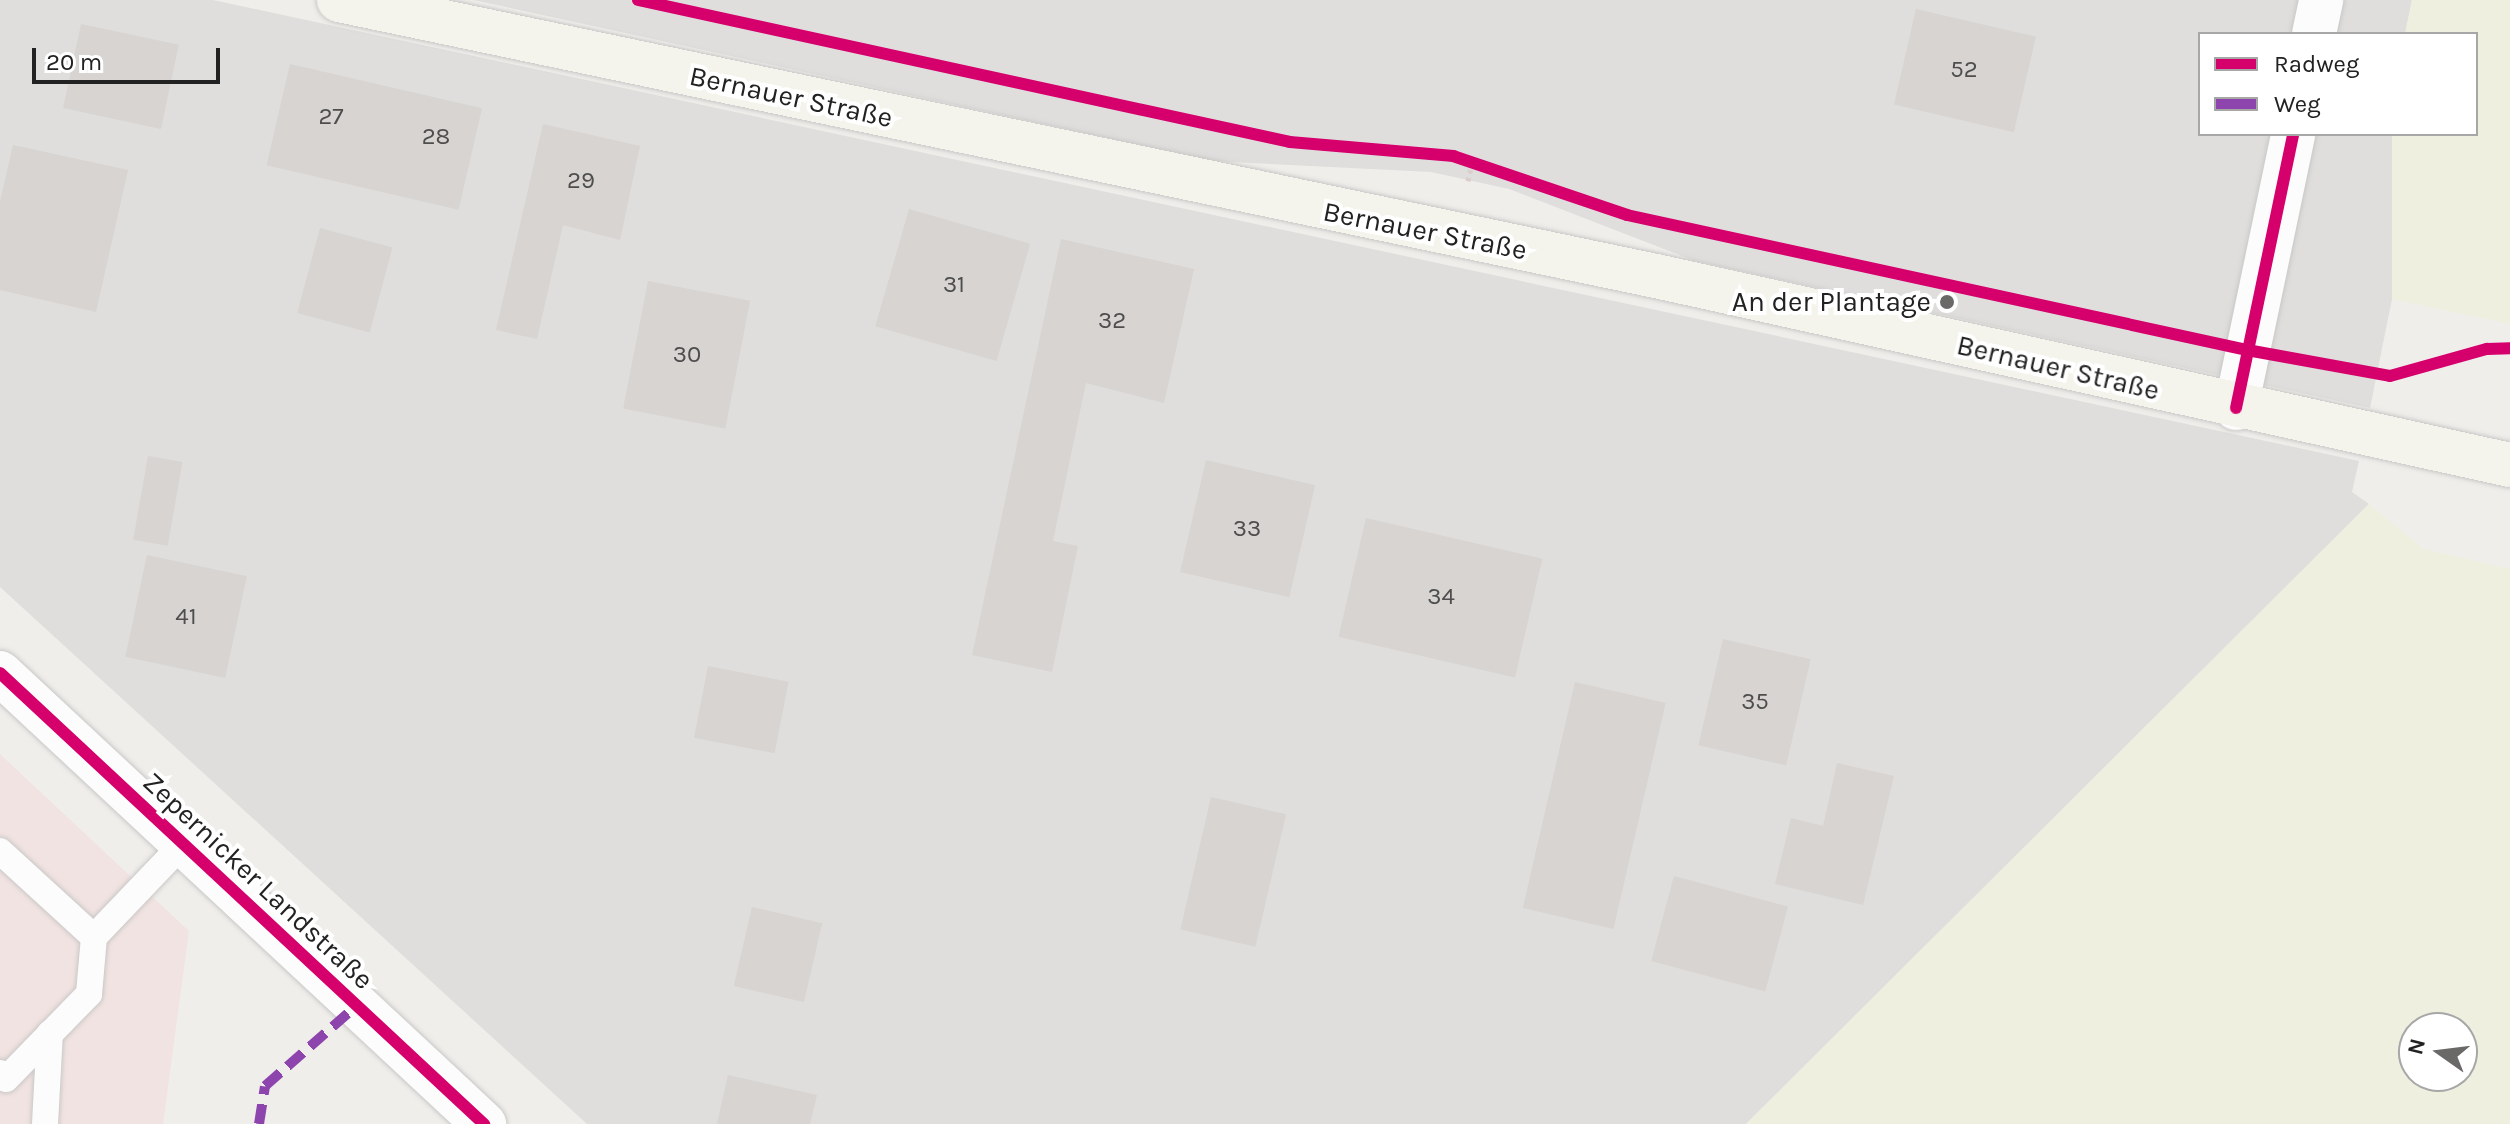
<!DOCTYPE html>
<html>
<head>
<meta charset="utf-8">
<style>
  body { margin:0 }
  #map { position:relative; width:2510px; height:1124px; overflow:hidden; background:#f0eeeb; font-family:Karla,sans-serif }
  div>[style] { position:absolute }
  [style*='--x'] { left:calc(var(--x)*1px); top:calc(var(--y)*1px); width:calc(var(--w)*1px); rotate:calc(var(--a)*1deg) }
  .residential>* { inset:0; background:#dfdedc }
  .commercial>* { inset:0; background:#f1e3e1 }
  .farmland>* { inset:0; background:#efefdf }
  .building>* { inset:0; background:#d7d4d2; transform-origin:0 0 }
  .path>* { height:5px; margin-top:-2.5px; transform-origin:0; background:repeating-linear-gradient(90deg,#dccecd 0 4px,transparent 0 8px) }
  .roads { filter:drop-shadow(0 0 2px #c9c8c7) drop-shadow(0 0 2px #c9c8c7) }
  .service>* { height:26px; margin:-13px; padding:0 13px; transform-origin:13px; border-radius:13px; background:#fdfcfc }
  .minor>* { height:44px; margin:-22px; padding:0 22px; transform-origin:22px; border-radius:22px; background:#fdfcfc }
  .secondary>* { height:44px; margin:-22px; padding:0 22px; transform-origin:22px; border-radius:22px; background:#f4f4ed }
  .quiet>* { height:10px; margin-top:-5px; transform-origin:0; background:repeating-linear-gradient(90deg,#8e44ad 0 20px,transparent 0 30px) }
  .cycleway>* { height:12px; margin:-6px; padding:0 6px; transform-origin:6px; border-radius:6px; background:#d6006c }
  .dots>* { width:22px; height:22px; translate:-50% -50%; box-sizing:border-box; border:4px solid #fff; border-radius:50% }
  span { translate:-50% -50%; white-space:nowrap; text-align:center; line-height:1.15; -webkit-text-stroke:8px #fff; paint-order:stroke }
  .number-label { font-size:24px; color:#4f4e4e }
  .number-label span { -webkit-text-stroke-width:0 }
  .street-label { font-size:28px; color:#222 }
  .poi-label { font-size:28px; color:#222 }
  .right { translate:-100% -50%; text-align:right }
  .legend { position:absolute; left:2198px; top:32px; width:280px; height:104px; box-sizing:border-box; background:#fff; border:2px solid #a7a7a7; margin:0; padding:10px 14px; list-style:none; font-size:24px; color:#222 }
  .legend li { display:flex; align-items:center; gap:16px; height:40px }
  .legend b { width:40px; border:2px solid #a7a7a7 }
  .north { position:absolute; left:2398px; top:1012px; width:80px; height:80px; box-sizing:border-box; background:#fff; border:2px solid #a7a7a7; border-radius:50%; rotate:284deg; font-size:22px; font-weight:700; line-height:32px; text-align:center; color:#222 }
  .north::after { content:''; display:block; margin:auto; width:28px; height:36px; background:#6a6968; clip-path:polygon(50% 0,100% 100%,50% 72%,0 100%) }
  .scale { position:absolute; left:32px; top:48px; width:188px; height:36px; box-sizing:border-box; border:4px solid #222; border-top:0; padding-left:10px; font-size:24px; line-height:28px; white-space:nowrap; color:#222; -webkit-text-stroke:6px #fff; paint-order:stroke }
</style>
</head>
<body>
<div id="map">
  <div class="residential">
    <div style="clip-path:polygon(0 0,213px 0,2359px 461px,2352px 492px,2369px 504px,1746px 1124px,587px 1124px,0 587px)"></div>
    <div style="clip-path:polygon(474px 0,2412px 0,2405px 34px,2200px 34px,2200px 134px,2392px 134px,2392px 299px,2370px 408px,1695px 261px,1509px 189px,1431px 172px,1213px 161px)"></div>
  </div>
  <div class="commercial">
    <div style="clip-path:polygon(0 754px,189px 931px,163px 1124px,0 1124px)"></div>
  </div>
  <div class="farmland">
    <div style="clip-path:polygon(2412px 0,2510px 0,2510px 324px,2392px 299px,2392px 134px,2476px 134px,2476px 34px,2405px 34px)"></div>
    <div style="clip-path:polygon(evenodd,2369px 504px,2424px 549px,2510px 569px,2510px 1124px,1746px 1124px,2369px 504px,2414px 1028px,2462px 1028px,2462px 1076px,2414px 1076px,2414px 1028px)"></div>
  </div>
  <div class="building">
    <div style="left:1916px;top:9px;width:123px;height:98px;rotate:13deg"></div>
    <div style="left:81px;top:24px;width:100px;height:86px;rotate:12deg"></div>
    <div style="left:290px;top:64px;width:197px;height:104px;rotate:13deg"></div>
    <div style="clip-path:polygon(543px 124px,640px 146px,620px 240px,563px 225px,537px 339px,496px 330px)"></div>
    <div style="clip-path:polygon(13px 145px,128px 170px,96px 312px,0 290px,0 202px)"></div>
    <div style="left:909px;top:209px;width:126px;height:122px;rotate:16deg"></div>
    <div style="left:320px;top:228px;width:75px;height:88px;rotate:15deg"></div>
    <div style="clip-path:polygon(1061px 239px,1194px 269px,1164px 403px,1086px 383px,1053px 541px,1078px 546px,1052px 672px,972px 655px)"></div>
    <div style="left:648px;top:281px;width:104px;height:130px;rotate:11deg"></div>
    <div style="left:148px;top:456px;width:35px;height:85px;rotate:10deg"></div>
    <div style="left:1206px;top:460px;width:112px;height:115px;rotate:13deg"></div>
    <div style="left:1366px;top:518px;width:181px;height:122px;rotate:13deg"></div>
    <div style="left:147px;top:555px;width:102px;height:104px;rotate:12deg"></div>
    <div style="left:1723px;top:639px;width:90px;height:109px;rotate:13deg"></div>
    <div style="left:708px;top:666px;width:82px;height:73px;rotate:11deg"></div>
    <div style="left:1575px;top:682px;width:93px;height:232px;rotate:13deg"></div>
    <div style="clip-path:polygon(1837px 763px,1894px 776px,1863px 905px,1775px 884px,1791px 818px,1823px 826px)"></div>
    <div style="left:1211px;top:797px;width:77px;height:136px;rotate:13deg"></div>
    <div style="left:1674px;top:876px;width:118px;height:88px;rotate:15deg"></div>
    <div style="left:752px;top:907px;width:72px;height:81px;rotate:13deg"></div>
    <div style="clip-path:polygon(728px 1075px,817px 1095px,810px 1124px,717px 1124px)"></div>
  </div>
  <div class="path">
    <div style="--x:1468;--y:181;--w:19;--a:-78"></div>
  </div>
  <div class="roads">
    <div class="service">
      <div style="--x:0;--y:851;--w:127;--a:42.5"></div>
      <div style="--x:0;--y:1073;--w:8;--a:45"></div>
      <div style="--x:6;--y:1079;--w:119;--a:-45.7"></div>
      <div style="--x:89;--y:994;--w:57;--a:-85"></div>
      <div style="--x:94;--y:937;--w:129;--a:-46.3"></div>
      <div style="--x:45;--y:1124;--w:91;--a:-86.9"></div>
    </div>
    <div class="minor">
      <div style="--x:2314;--y:34;--w:35;--a:-78"></div>
      <div style="--x:2236;--y:408;--w:280;--a:-78.2"></div>
      <div style="--x:0;--y:673;--w:662;--a:42.98"></div>
    </div>
    <div class="secondary">
      <div style="--x:339;--y:0;--w:1346;--a:11.84"></div>
      <div style="--x:1656;--y:276;--w:875;--a:12.48"></div>
    </div>
  </div>
  <div class="quiet">
    <div style="--x:259;--y:1124;--w:38;--a:-81"></div>
    <div style="--x:265;--y:1086;--w:121;--a:-41.3"></div>
  </div>
  <div class="cycleway">
    <div style="--x:638;--y:0;--w:667;--a:12.29"></div>
    <div style="--x:1290;--y:142;--w:164;--a:4.9"></div>
    <div style="--x:1453;--y:156;--w:184;--a:18.7"></div>
    <div style="--x:1627;--y:215;--w:635;--a:12.28"></div>
    <div style="--x:2247;--y:350;--w:145;--a:10.3"></div>
    <div style="--x:2390;--y:376;--w:101;--a:-15.6"></div>
    <div style="--x:2487;--y:349;--w:23;--a:-2"></div>
    <div style="--x:2236;--y:408;--w:280;--a:-78.2"></div>
    <div style="--x:0;--y:673;--w:662;--a:42.98"></div>
  </div>
  <div class="dots">
    <div style="left:1947px;top:302px;background:#6a6968"></div>
  </div>
  <div class="number-label">
    <span style="left:1964px;top:70px">52</span>
    <span style="left:331px;top:117px">27</span>
    <span style="left:436px;top:137px">28</span>
    <span style="left:581px;top:181px">29</span>
    <span style="left:954px;top:285px">31</span>
    <span style="left:1112px;top:321px">32</span>
    <span style="left:687px;top:355px">30</span>
    <span style="left:1247px;top:529px">33</span>
    <span style="left:1441px;top:597px">34</span>
    <span style="left:186px;top:617px">41</span>
    <span style="left:1755px;top:702px">35</span>
  </div>
  <div class="street-label">
    <span style="left:791px;top:97px;rotate:12deg">Bernauer Straße</span>
    <span style="left:1425px;top:231px;rotate:11deg">Bernauer Straße</span>
    <span style="left:2058px;top:368px;rotate:13deg">Bernauer Straße</span>
    <span style="left:258px;top:881px;rotate:43deg">Zepernicker Landstraße</span>
  </div>
  <div class="poi-label">
    <span class="right" style="left:1931px;top:302px">An der Plantage</span>
  </div>
  <ul class="legend">
  <li><b style="height:10px;background:#d6006c"></b>Radweg</li>
  <li><b style="height:10px;background:#8e44ad"></b>Weg</li>
  </ul>
  <div class="north">N</div>
  <div class="scale">20 m</div>
</div>
</body>
</html>
